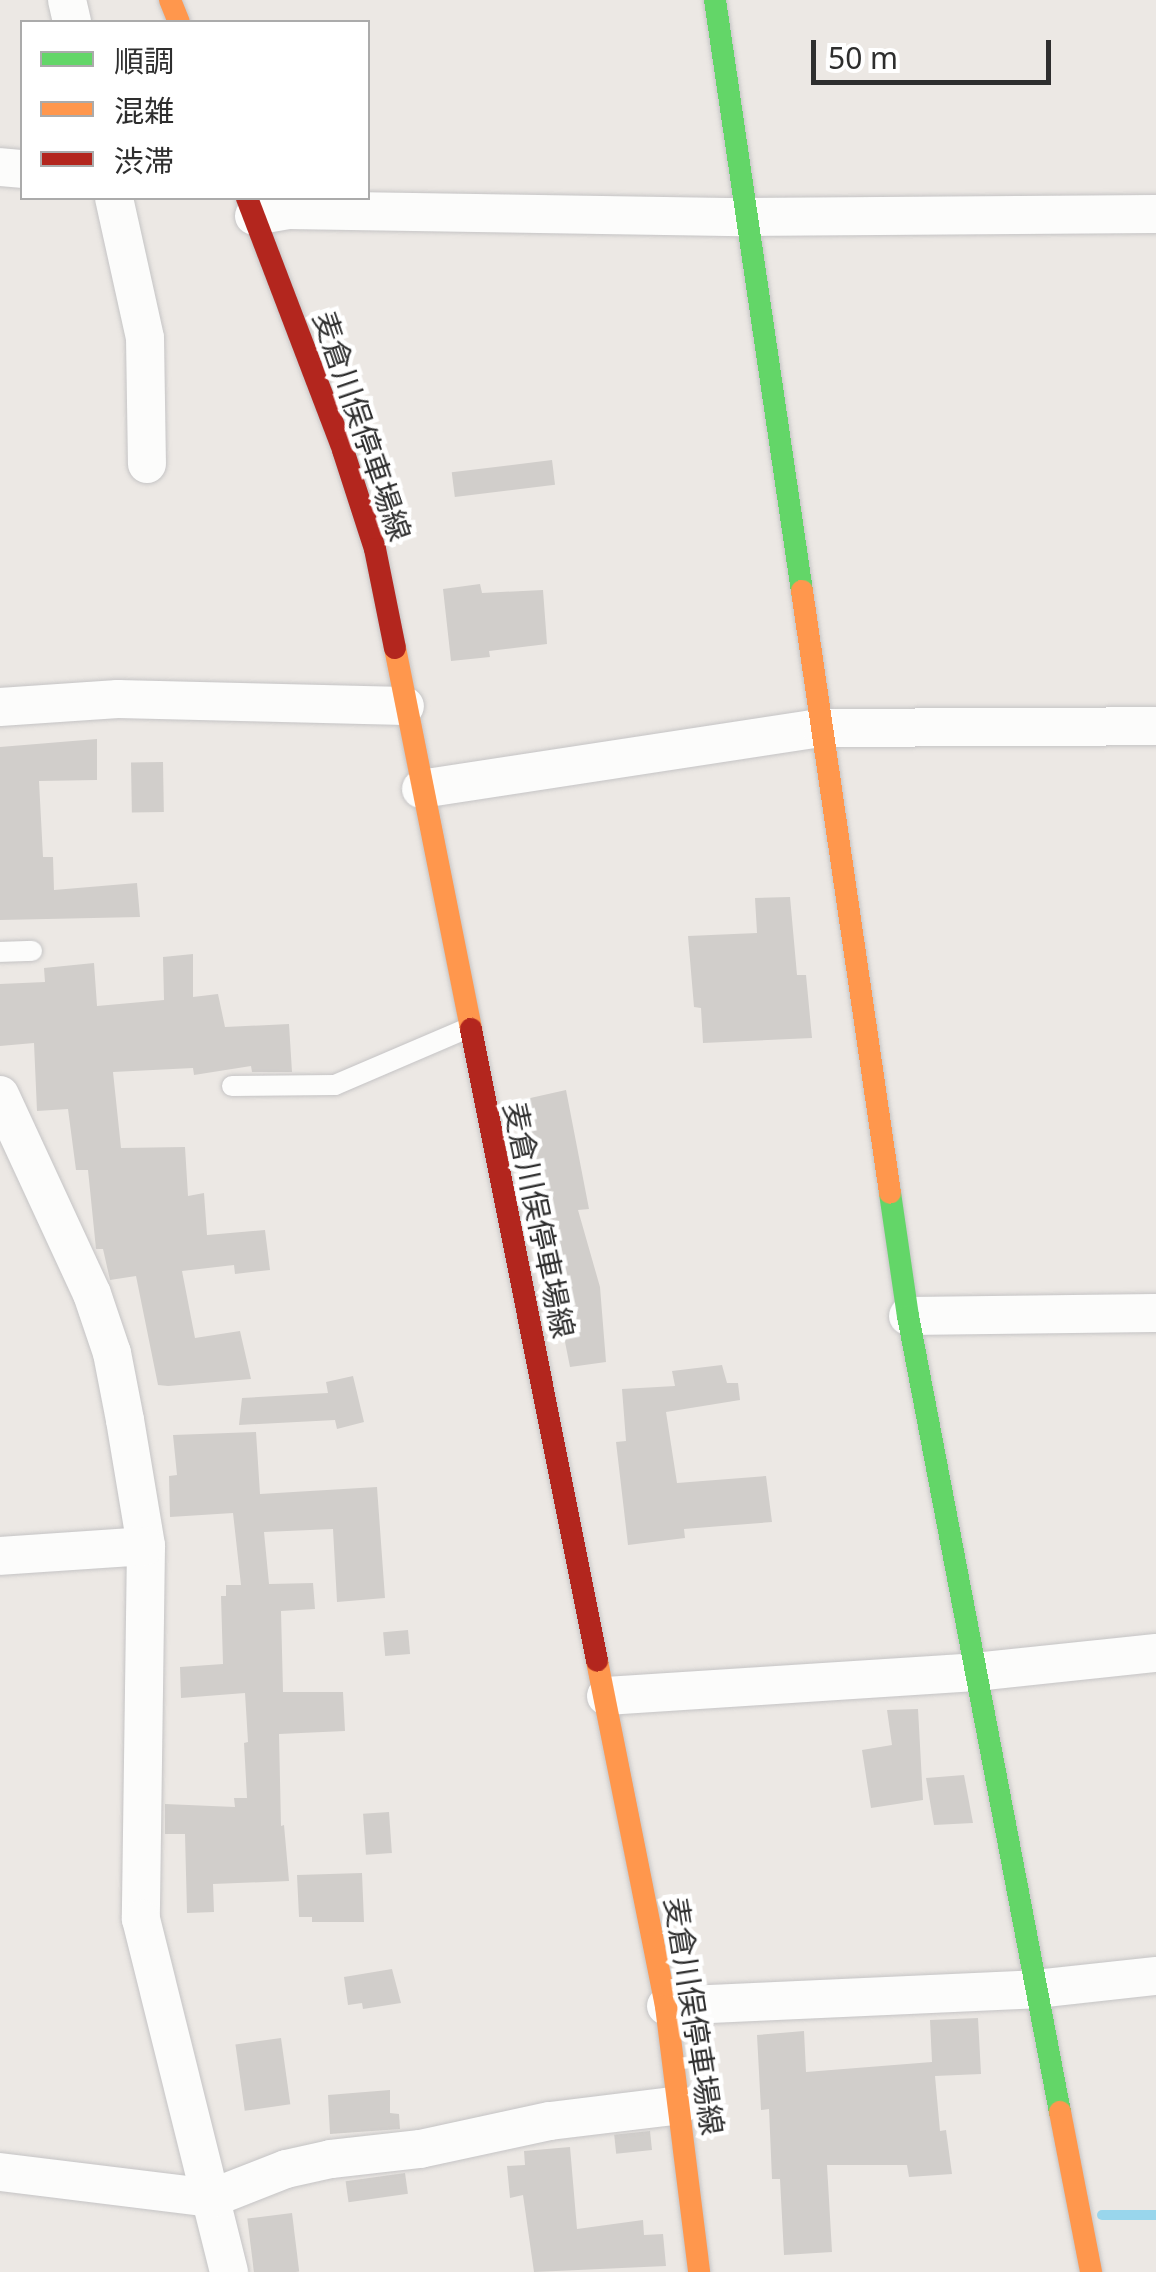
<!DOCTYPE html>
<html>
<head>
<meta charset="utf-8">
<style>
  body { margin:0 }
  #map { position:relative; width:1156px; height:2272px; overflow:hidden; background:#ece8e4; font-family:"Noto Sans","Noto Sans JP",sans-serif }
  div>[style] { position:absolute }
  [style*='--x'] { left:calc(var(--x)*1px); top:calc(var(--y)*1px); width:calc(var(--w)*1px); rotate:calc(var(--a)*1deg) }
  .stream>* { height:10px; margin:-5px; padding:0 5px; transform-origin:5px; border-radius:5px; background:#99d6ec }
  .building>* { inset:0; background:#d1cecb; transform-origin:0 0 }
  .roads { filter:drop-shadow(0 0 2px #c5c4c5) drop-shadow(0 0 2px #c5c4c5) }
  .lane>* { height:20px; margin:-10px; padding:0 10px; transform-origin:10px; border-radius:10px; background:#fcfcfb }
  .street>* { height:38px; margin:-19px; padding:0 19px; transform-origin:19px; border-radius:19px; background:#fcfcfb }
  .fast>* { height:22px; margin:-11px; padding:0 11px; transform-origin:11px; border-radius:11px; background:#63d668 }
  .slow>* { height:22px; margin:-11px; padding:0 11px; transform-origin:11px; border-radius:11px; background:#ff974d }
  .jam>* { height:22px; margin:-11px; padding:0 11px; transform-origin:11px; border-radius:11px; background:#b3261e }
  span { translate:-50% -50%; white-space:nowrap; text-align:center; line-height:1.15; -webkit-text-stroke:9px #fff; paint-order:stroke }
  .street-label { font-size:30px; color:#2e2e2e }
  .legend { position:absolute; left:20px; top:20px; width:350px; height:180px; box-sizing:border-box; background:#fff; border:2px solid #ababab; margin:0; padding:12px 18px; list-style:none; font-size:30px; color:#2e2e2e }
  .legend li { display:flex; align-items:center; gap:20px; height:50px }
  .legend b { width:50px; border:2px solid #ababab }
  .scale { position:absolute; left:811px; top:40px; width:240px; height:45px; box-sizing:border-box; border:5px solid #2e2e2e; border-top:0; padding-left:12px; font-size:30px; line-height:35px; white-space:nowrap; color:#2e2e2e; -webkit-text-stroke:8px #fff; paint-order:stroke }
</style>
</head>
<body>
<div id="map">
  <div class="stream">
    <div style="--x:1102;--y:2215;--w:54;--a:0"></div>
  </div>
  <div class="building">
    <div style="left:552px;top:460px;width:25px;height:101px;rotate:83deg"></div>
    <div style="clip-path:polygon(480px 584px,482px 593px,543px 590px,547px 644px,489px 651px,490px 657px,451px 661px,443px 589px)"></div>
    <div style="clip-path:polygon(97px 739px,97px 780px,39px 781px,43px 857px,53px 857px,54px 890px,137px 883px,140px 917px,0 920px,0 747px)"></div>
    <div style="left:163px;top:762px;width:50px;height:32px;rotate:89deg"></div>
    <div style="clip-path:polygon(790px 897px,797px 975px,806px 975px,812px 1038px,703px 1043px,701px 1008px,694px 1007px,688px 936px,757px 933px,755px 898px)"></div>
    <div style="clip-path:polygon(193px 954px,193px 997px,218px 994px,225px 1027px,289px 1024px,292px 1072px,252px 1072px,251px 1066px,194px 1075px,193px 1068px,113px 1072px,121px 1148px,185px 1147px,188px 1196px,204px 1193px,207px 1235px,265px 1230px,270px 1270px,235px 1274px,234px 1265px,182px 1271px,195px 1338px,240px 1331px,251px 1379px,168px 1386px,158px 1385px,136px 1276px,110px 1280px,103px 1249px,96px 1249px,88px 1170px,76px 1170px,68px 1109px,37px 1111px,34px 1043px,0 1046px,0 984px,45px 982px,44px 968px,94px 963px,97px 1006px,164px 1000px,163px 957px)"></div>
    <div style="clip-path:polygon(566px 1090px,589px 1209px,578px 1210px,600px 1287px,606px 1362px,570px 1367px,517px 1101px)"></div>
    <div style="clip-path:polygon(722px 1365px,727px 1383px,738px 1383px,740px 1400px,666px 1412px,677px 1483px,766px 1476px,772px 1522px,684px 1529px,685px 1538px,628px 1545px,616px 1442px,626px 1441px,622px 1389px,675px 1386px,672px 1371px)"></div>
    <div style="clip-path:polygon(353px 1376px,364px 1422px,337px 1429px,335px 1420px,239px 1425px,242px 1398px,328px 1393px,326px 1382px)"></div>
    <div style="clip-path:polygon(256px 1432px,260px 1494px,377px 1487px,385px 1598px,337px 1602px,333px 1529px,264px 1532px,269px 1584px,313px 1583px,315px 1609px,281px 1611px,283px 1692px,343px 1692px,345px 1731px,279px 1734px,281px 1826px,284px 1825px,289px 1881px,213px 1884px,214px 1912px,187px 1913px,185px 1834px,165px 1834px,165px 1804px,235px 1807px,234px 1798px,247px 1798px,244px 1743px,248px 1742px,245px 1693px,181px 1698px,180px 1667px,223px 1664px,221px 1596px,226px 1596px,226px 1585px,241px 1585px,233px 1513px,170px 1517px,169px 1476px,177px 1475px,173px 1435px)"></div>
    <div style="left:408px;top:1630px;width:24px;height:25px;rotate:85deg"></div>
    <div style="clip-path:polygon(918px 1709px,923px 1800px,871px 1808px,862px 1750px,892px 1745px,887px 1710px)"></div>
    <div style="clip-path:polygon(964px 1775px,973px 1823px,934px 1825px,926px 1778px)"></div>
    <div style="left:389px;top:1812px;width:41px;height:26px;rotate:86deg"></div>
    <div style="clip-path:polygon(362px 1873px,364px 1922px,312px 1922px,312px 1917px,299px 1917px,297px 1875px)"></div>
    <div style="clip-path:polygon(392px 1969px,401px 2003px,363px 2009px,362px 2003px,348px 2005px,344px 1977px)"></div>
    <div style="clip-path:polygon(978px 2018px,981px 2074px,935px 2076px,940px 2131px,946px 2130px,952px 2174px,909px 2177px,907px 2165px,827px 2165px,832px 2252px,784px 2255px,780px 2179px,772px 2179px,769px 2109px,761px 2110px,757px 2035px,804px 2031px,806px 2072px,932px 2062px,930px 2020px)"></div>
    <div style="left:281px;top:2038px;width:67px;height:46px;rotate:82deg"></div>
    <div style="clip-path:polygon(390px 2090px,390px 2113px,399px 2114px,400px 2129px,330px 2134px,328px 2095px)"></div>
    <div style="left:650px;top:2131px;width:19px;height:36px;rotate:84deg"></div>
    <div style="clip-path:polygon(570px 2147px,577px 2229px,643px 2220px,644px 2235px,663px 2234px,666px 2266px,534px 2272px,523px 2195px,510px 2198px,507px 2166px,525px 2165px,524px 2151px)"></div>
    <div style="left:405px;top:2173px;width:21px;height:60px;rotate:82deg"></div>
    <div style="left:292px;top:2213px;width:59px;height:45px;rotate:83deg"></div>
  </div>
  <div class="roads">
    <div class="lane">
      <div style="--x:0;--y:952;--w:32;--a:-2"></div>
      <div style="--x:232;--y:1086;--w:103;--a:-0.6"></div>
      <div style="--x:335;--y:1085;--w:145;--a:-23.2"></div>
    </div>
    <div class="street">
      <div style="--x:67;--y:0;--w:23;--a:77"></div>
      <div style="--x:0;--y:167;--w:22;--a:5"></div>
      <div style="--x:114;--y:198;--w:143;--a:77.5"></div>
      <div style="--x:145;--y:338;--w:126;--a:89.1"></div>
      <div style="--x:254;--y:216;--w:35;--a:-10"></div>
      <div style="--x:288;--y:210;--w:455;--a:0.9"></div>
      <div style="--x:743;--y:217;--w:413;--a:-0.4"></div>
      <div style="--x:0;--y:707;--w:118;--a:-3.9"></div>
      <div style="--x:118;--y:699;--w:287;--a:1.4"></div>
      <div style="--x:421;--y:789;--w:405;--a:-8.7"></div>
      <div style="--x:821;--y:728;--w:335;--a:-0.3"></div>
      <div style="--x:0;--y:1095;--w:219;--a:65.2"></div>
      <div style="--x:92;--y:1294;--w:62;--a:71.3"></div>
      <div style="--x:112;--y:1353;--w:68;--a:79"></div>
      <div style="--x:125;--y:1420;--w:128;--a:80.5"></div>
      <div style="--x:146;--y:1546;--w:373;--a:90.8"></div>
      <div style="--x:141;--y:1919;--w:364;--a:76"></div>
      <div style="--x:908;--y:1316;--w:248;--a:-0.7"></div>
      <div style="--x:0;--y:1556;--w:146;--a:-3.9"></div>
      <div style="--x:606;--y:1696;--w:370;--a:-3.7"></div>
      <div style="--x:975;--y:1672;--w:182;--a:-6"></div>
      <div style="--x:666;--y:2006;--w:370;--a:-2.6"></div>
      <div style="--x:1036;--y:1989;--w:121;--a:-6.2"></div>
      <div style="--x:0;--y:2172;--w:214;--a:7"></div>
      <div style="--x:212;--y:2198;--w:79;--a:-21.4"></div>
      <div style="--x:286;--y:2169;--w:46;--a:-12.5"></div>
      <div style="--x:331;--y:2159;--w:90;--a:-6.4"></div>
      <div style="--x:420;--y:2149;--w:133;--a:-12.2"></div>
      <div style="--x:550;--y:2121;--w:131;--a:-7"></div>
    </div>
    <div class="fast">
      <div style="--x:715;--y:0;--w:597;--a:81.63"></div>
      <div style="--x:890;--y:1193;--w:124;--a:81.7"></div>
      <div style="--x:908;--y:1316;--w:810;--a:79.19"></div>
    </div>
    <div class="slow">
      <div style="--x:170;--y:0;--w:24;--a:68"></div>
      <div style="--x:802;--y:591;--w:608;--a:81.68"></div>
      <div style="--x:395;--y:648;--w:389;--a:78.7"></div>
      <div style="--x:597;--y:1661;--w:352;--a:78.7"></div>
      <div style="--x:666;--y:2006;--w:268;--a:82.9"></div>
      <div style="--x:1060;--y:2112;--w:163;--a:79"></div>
    </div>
    <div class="jam">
      <div style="--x:247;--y:198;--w:270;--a:69.1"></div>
      <div style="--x:343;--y:450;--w:104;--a:72.1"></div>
      <div style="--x:375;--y:549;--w:101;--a:78.6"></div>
      <div style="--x:471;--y:1029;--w:644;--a:78.72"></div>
    </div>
  </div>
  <div class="street-label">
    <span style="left:362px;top:426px;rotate:71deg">麦倉川俣停車場線</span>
    <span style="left:539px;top:1220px;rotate:78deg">麦倉川俣停車場線</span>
    <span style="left:694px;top:2016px;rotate:81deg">麦倉川俣停車場線</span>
  </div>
  <ul class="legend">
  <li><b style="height:12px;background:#63d668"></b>順調</li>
  <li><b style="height:12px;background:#ff974d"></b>混雑</li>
  <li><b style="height:12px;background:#b3261e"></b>渋滞</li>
  </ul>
  <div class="scale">50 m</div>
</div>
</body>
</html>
